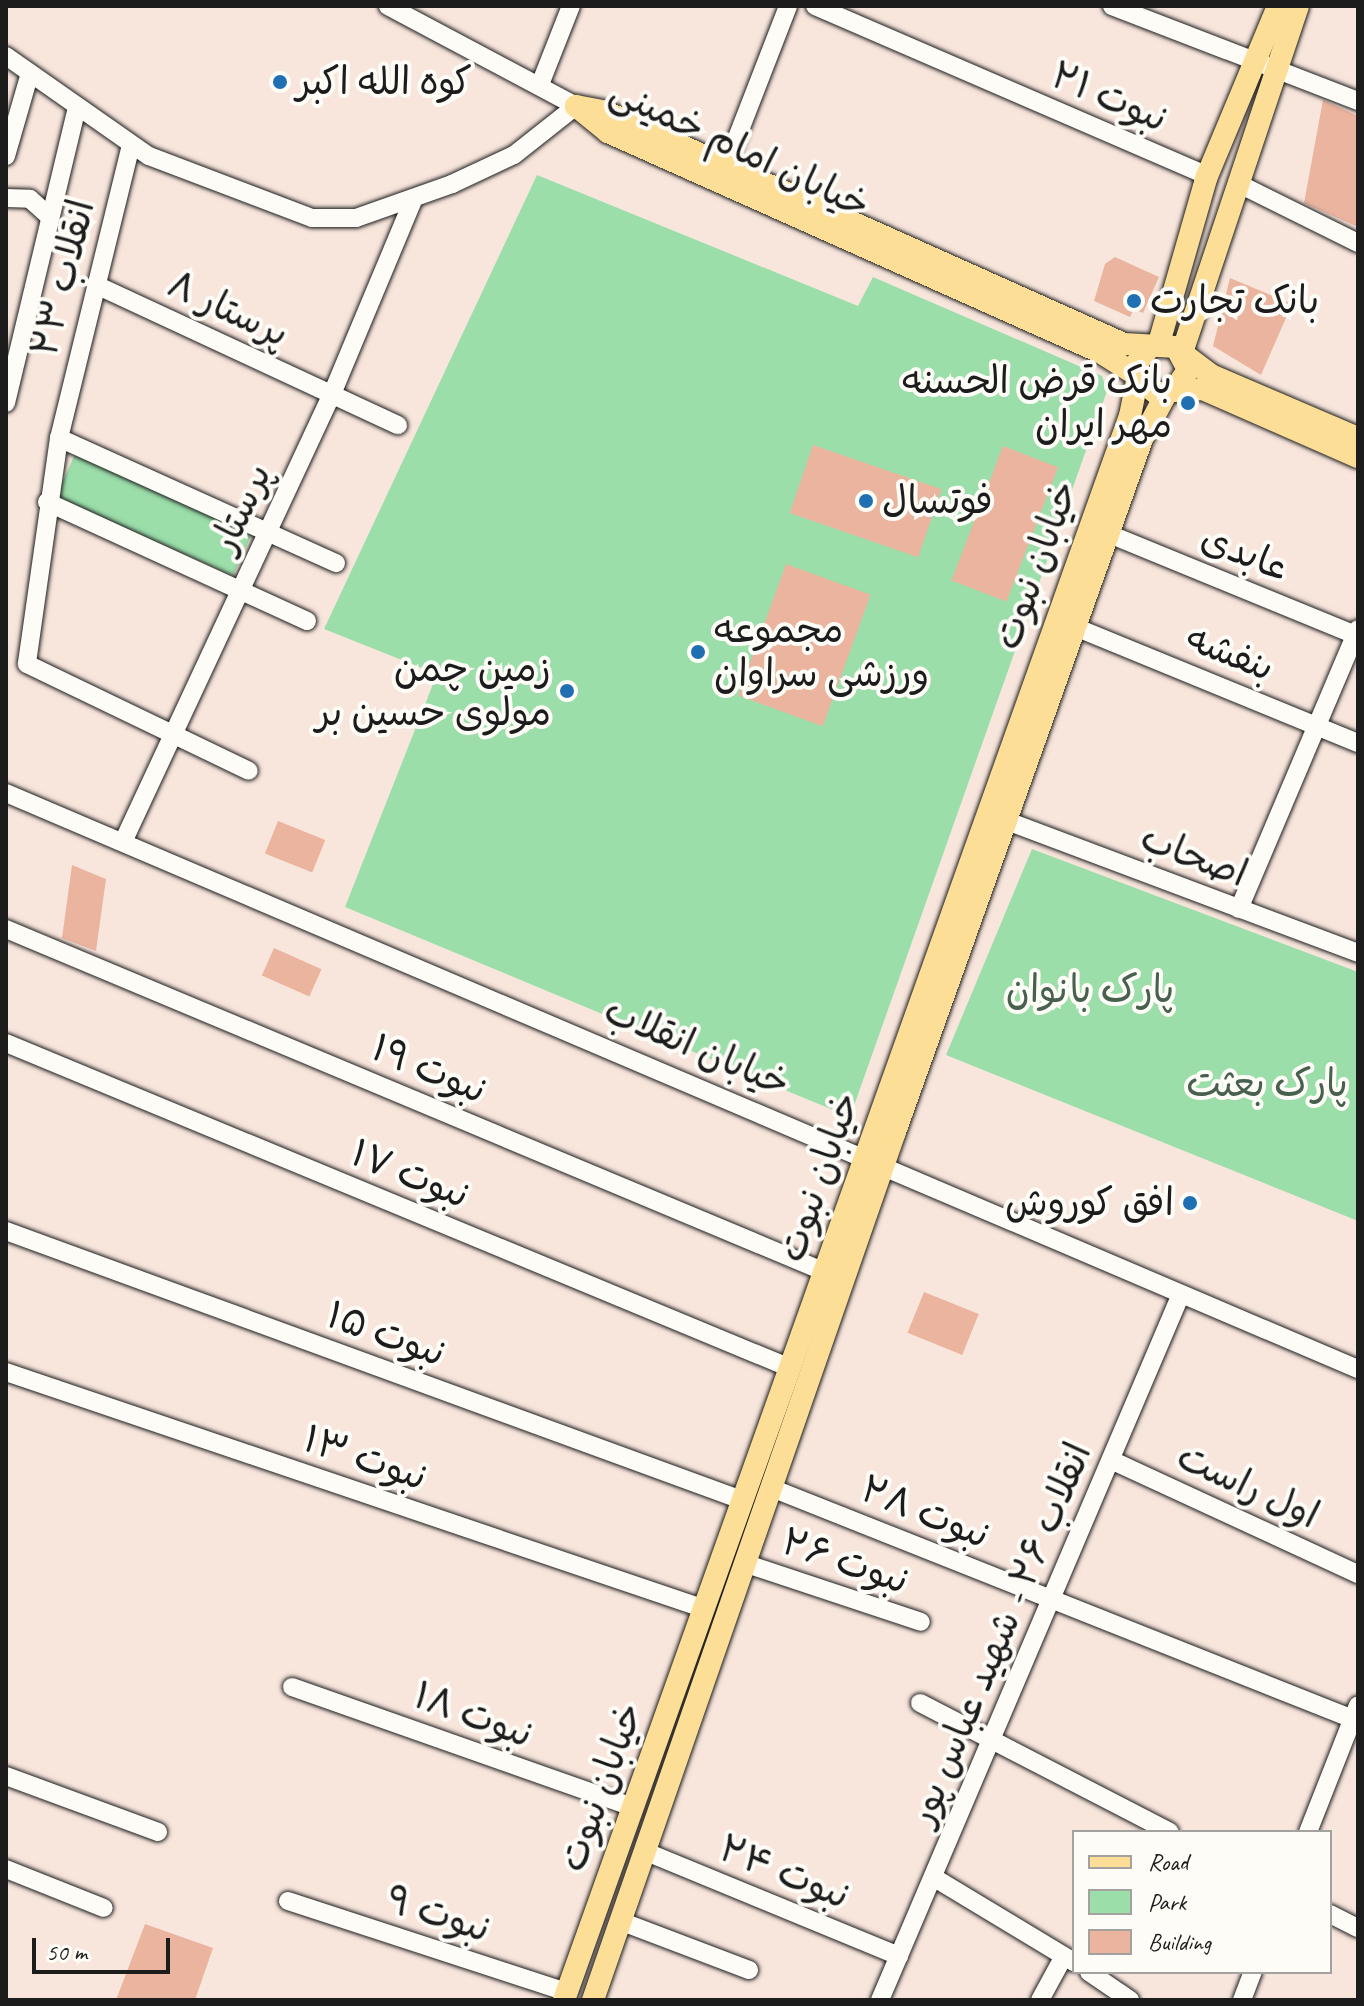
<!DOCTYPE html>
<html>
<head>
<meta charset="utf-8">
<style>
  body { margin:0 }
  #map { position:relative; width:1364px; height:2006px; overflow:hidden; background:#f8e6dd; font-family:Caveat,"Playpen Sans Arabic",sans-serif }
  div>[style] { position:absolute }
  [style*='--x'] { left:calc(var(--x)*1px); top:calc(var(--y)*1px); width:calc(var(--w)*1px); rotate:calc(var(--a)*1deg) }
  .green>* { inset:0; background:#9bdeaa; transform-origin:0 0 }
  .building>* { inset:0; background:#ebb49f; transform-origin:0 0 }
  .roads { filter:drop-shadow(0 0 2px #1c1c1c) drop-shadow(0 0 2px #1c1c1c) }
  .minor>* { height:18px; margin:-9px; padding:0 9px; transform-origin:9px; border-radius:9px; background:#fdfcf7 }
  .major>* { height:22px; margin:-11px; padding:0 11px; transform-origin:11px; border-radius:11px; background:#fcde96 }
  .dots>* { width:22px; height:22px; translate:-50% -50%; box-sizing:border-box; border:4px solid #fdfcf7; border-radius:50% }
  span { translate:-50% -50%; white-space:nowrap; text-align:center; line-height:1.15; -webkit-text-stroke:8px #fdfcf7; paint-order:stroke }
  .poi-label { font-size:38px; color:#1c1c1c }
  .left { translate:0 -50%; text-align:left }
  .right { translate:-100% -50%; text-align:right }
  .street-label { font-size:38px; color:#1c1c1c }
  .park-label { font-size:38px; color:#48604e }
  .frame { position:absolute; inset:0; border:8px solid #1c1c1c; pointer-events:none }
  .legend { position:absolute; left:1072px; top:1830px; width:260px; height:144px; box-sizing:border-box; background:#fdfcf7; border:2px solid #a3a29f; margin:0; padding:10px 14px; list-style:none; font-size:24px; color:#1c1c1c }
  .legend li { display:flex; align-items:center; gap:16px; height:40px }
  .legend b { width:40px; border:2px solid #a3a29f }
  .scale { position:absolute; left:32px; top:1938px; width:138px; height:36px; box-sizing:border-box; border:4px solid #1c1c1c; border-top:0; padding-left:10px; font-size:24px; line-height:28px; white-space:nowrap; color:#1c1c1c; -webkit-text-stroke:6px #fdfcf7; paint-order:stroke }
</style>
</head>
<body>
<div id="map">
  <div class="green">
    <div style="clip-path:polygon(537px 175px,858px 306px,873px 277px,1102px 376px,1107px 391px,850px 1117px,345px 907px,437px 674px,324px 629px)"></div>
    <div style="left:75px;top:454px;width:194px;height:47px;rotate:24deg"></div>
    <div style="clip-path:polygon(1032px 849px,1358px 972px,1358px 1221px,946px 1055px)"></div>
  </div>
  <div class="building">
    <div style="clip-path:polygon(1323px 100px,1358px 116px,1358px 227px,1304px 203px)"></div>
    <div style="clip-path:polygon(1115px 257px,1159px 277px,1143px 313px,1134px 309px,1130px 317px,1094px 301px,1105px 264px)"></div>
    <div style="clip-path:polygon(1230px 278px,1292px 304px,1261px 375px,1213px 346px)"></div>
    <div style="left:813px;top:445px;width:136px;height:72px;rotate:19deg"></div>
    <div style="left:1003px;top:446px;width:59px;height:144px;rotate:21deg"></div>
    <div style="left:786px;top:564px;width:90px;height:140px;rotate:20deg"></div>
    <div style="left:278px;top:821px;width:51px;height:35px;rotate:22deg"></div>
    <div style="clip-path:polygon(72px 865px,106px 879px,96px 951px,62px 938px)"></div>
    <div style="left:274px;top:948px;width:52px;height:30px;rotate:24deg"></div>
    <div style="left:924px;top:1292px;width:59px;height:44px;rotate:22deg"></div>
    <div style="clip-path:polygon(145px 1924px,213px 1948px,195px 2000px,116px 2000px)"></div>
  </div>
  <div class="roads">
    <div class="minor">
      <div style="--x:815;--y:6;--w:427;--a:23.4"></div>
      <div style="--x:1112;--y:6;--w:264;--a:21.1"></div>
      <div style="--x:6;--y:56;--w:174;--a:35"></div>
      <div style="--x:149;--y:156;--w:174;--a:20.8"></div>
      <div style="--x:312;--y:218;--w:44;--a:0"></div>
      <div style="--x:356;--y:218;--w:102;--a:-19.5"></div>
      <div style="--x:452;--y:184;--w:68;--a:-25.1"></div>
      <div style="--x:514;--y:155;--w:79;--a:-38.3"></div>
      <div style="--x:576;--y:106;--w:213;--a:-152"></div>
      <div style="--x:541;--y:82;--w:82;--a:-68.5"></div>
      <div style="--x:131;--y:145;--w:302;--a:103.8"></div>
      <div style="--x:59;--y:438;--w:228;--a:98.1"></div>
      <div style="--x:27;--y:664;--w:246;--a:25.7"></div>
      <div style="--x:6;--y:156;--w:86;--a:-73.9"></div>
      <div style="--x:726;--y:166;--w:172;--a:-68.8"></div>
      <div style="--x:1237;--y:183;--w:135;--a:26.4"></div>
      <div style="--x:6;--y:198;--w:24;--a:2"></div>
      <div style="--x:30;--y:199;--w:25;--a:42"></div>
      <div style="--x:96;--y:285;--w:333;--a:24.9"></div>
      <div style="--x:6;--y:403;--w:304;--a:-76.5"></div>
      <div style="--x:59;--y:438;--w:304;--a:24.3"></div>
      <div style="--x:47;--y:502;--w:286;--a:24.6"></div>
      <div style="--x:1109;--y:534;--w:266;--a:22.3"></div>
      <div style="--x:1075;--y:627;--w:306;--a:22.3"></div>
      <div style="--x:6;--y:793;--w:1470;--a:23.08"></div>
      <div style="--x:1007;--y:821;--w:375;--a:20.6"></div>
      <div style="--x:123;--y:842;--w:494;--a:-65"></div>
      <div style="--x:332;--y:394;--w:210;--a:-67.3"></div>
      <div style="--x:1239;--y:909;--w:304;--a:-67"></div>
      <div style="--x:6;--y:929;--w:888;--a:22.72"></div>
      <div style="--x:6;--y:1043;--w:846;--a:22.51"></div>
      <div style="--x:6;--y:1231;--w:784;--a:20.08"></div>
      <div style="--x:6;--y:1372;--w:735;--a:18.73"></div>
      <div style="--x:1111;--y:1460;--w:272;--a:24.8"></div>
      <div style="--x:774;--y:1489;--w:628;--a:21.67"></div>
      <div style="--x:747;--y:1564;--w:183;--a:18.4"></div>
      <div style="--x:292;--y:1687;--w:361;--a:19.4"></div>
      <div style="--x:920;--y:1703;--w:281;--a:27.3"></div>
      <div style="--x:6;--y:1776;--w:162;--a:20.2"></div>
      <div style="--x:1308;--y:1832;--w:136;--a:-68.5"></div>
      <div style="--x:644;--y:1851;--w:276;--a:22.4"></div>
      <div style="--x:6;--y:1869;--w:105;--a:21.7"></div>
      <div style="--x:933;--y:1877;--w:165;--a:31.1"></div>
      <div style="--x:288;--y:1901;--w:293;--a:18.1"></div>
      <div style="--x:1330;--y:1914;--w:31;--a:27"></div>
      <div style="--x:620;--y:1921;--w:138;--a:20.8"></div>
      <div style="--x:1089;--y:1972;--w:50;--a:34.3"></div>
      <div style="--x:880;--y:2000;--w:767;--a:-66.91"></div>
      <div style="--x:1040;--y:2000;--w:50;--a:-61.4"></div>
      <div style="--x:1242;--y:2000;--w:30;--a:-69"></div>
    </div>
    <div class="major">
      <div style="--x:1298;--y:6;--w:366;--a:108.5"></div>
      <div style="--x:1182;--y:353;--w:36;--a:37"></div>
      <div style="--x:1211;--y:375;--w:160;--a:23.2"></div>
      <div style="--x:576;--y:106;--w:31;--a:11"></div>
      <div style="--x:606;--y:112;--w:568;--a:24.13"></div>
      <div style="--x:1124;--y:344;--w:52;--a:3.3"></div>
      <div style="--x:1176;--y:347;--w:26;--a:62"></div>
      <div style="--x:1188;--y:370;--w:25;--a:124"></div>
      <div style="--x:1174;--y:391;--w:17;--a:170"></div>
      <div style="--x:1157;--y:394;--w:22;--a:-141"></div>
      <div style="--x:1140;--y:380;--w:17;--a:-100"></div>
      <div style="--x:1137;--y:363;--w:22;--a:-51"></div>
      <div style="--x:1159;--y:343;--w:174;--a:-74"></div>
      <div style="--x:1207;--y:176;--w:184;--a:-67.3"></div>
      <div style="--x:1174;--y:391;--w:29;--a:-4"></div>
      <div style="--x:1203;--y:389;--w:169;--a:23.7"></div>
      <div style="--x:564;--y:2000;--w:1682;--a:-70.34"></div>
      <div style="--x:1130;--y:416;--w:41;--a:-78.7"></div>
      <div style="--x:1138;--y:376;--w:45;--a:-147.7"></div>
      <div style="--x:1100;--y:352;--w:539;--a:-155.91"></div>
      <div style="--x:608;--y:132;--w:41;--a:-140.9"></div>
      <div style="--x:593;--y:2000;--w:919;--a:-70.82"></div>
      <div style="--x:895;--y:1132;--w:736;--a:-70.38"></div>
      <div style="--x:1142;--y:439;--w:51;--a:-61.9"></div>
    </div>
  </div>
  <div class="dots">
    <div style="left:280px;top:82px;background:#1f6fb2"></div>
    <div style="left:1134px;top:301px;background:#1f6fb2"></div>
    <div style="left:1188px;top:403px;background:#1f6fb2"></div>
    <div style="left:866px;top:501px;background:#1f6fb2"></div>
    <div style="left:698px;top:652px;background:#1f6fb2"></div>
    <div style="left:567px;top:691px;background:#1f6fb2"></div>
    <div style="left:1190px;top:1203px;background:#1f6fb2"></div>
  </div>
  <div class="poi-label">
    <span class="left" style="left:296px;top:82px">کوه الله اکبر</span>
    <span class="left" style="left:1150px;top:301px">بانک تجارت</span>
    <span class="right" style="left:1172px;top:403px">بانک قرض الحسنه<br>مهر ایران</span>
    <span class="left" style="left:882px;top:501px">فوتسال</span>
    <span class="left" style="left:714px;top:652px">مجموعه<br>ورزشی سراوان</span>
    <span class="right" style="left:551px;top:691px">زمین چمن<br>مولوی حسین بر</span>
    <span class="right" style="left:1174px;top:1203px">افق کوروش</span>
  </div>
  <div class="street-label">
    <span style="left:1109px;top:97px;rotate:23deg">نبوت ۲۱</span>
    <span style="left:740px;top:148px;rotate:25deg">خیابان امام خمینی</span>
    <span style="left:63px;top:278px;rotate:-76deg">انقلاب ۲۳</span>
    <span style="left:228px;top:309px;rotate:25deg">پرستار ۸</span>
    <span style="left:241px;top:508px;rotate:-65deg">پرستار</span>
    <span style="left:1245px;top:553px;rotate:22deg">عابدی</span>
    <span style="left:1036px;top:565px;rotate:-70deg">خیابان نبوت</span>
    <span style="left:1230px;top:653px;rotate:22deg">بنفشه</span>
    <span style="left:1194px;top:856px;rotate:21deg">اصحاب</span>
    <span style="left:697px;top:1047px;rotate:23deg">خیابان انقلاب</span>
    <span style="left:429px;top:1069px;rotate:23deg">نبوت ۱۹</span>
    <span style="left:410px;top:1174px;rotate:22deg">نبوت ۱۷</span>
    <span style="left:819px;top:1177px;rotate:-71deg">خیابان نبوت</span>
    <span style="left:386px;top:1334px;rotate:20deg">نبوت ۱۵</span>
    <span style="left:365px;top:1458px;rotate:19deg">نبوت ۱۳</span>
    <span style="left:1248px;top:1486px;rotate:25deg">اول راست</span>
    <span style="left:925px;top:1512px;rotate:22deg">نبوت ۲۸</span>
    <span style="left:845px;top:1561px;rotate:19deg">نبوت ۲۶</span>
    <span style="left:1000px;top:1634px;rotate:-67deg">انقلاب ۲۶ - شهید عباس پور</span>
    <span style="left:473px;top:1715px;rotate:20deg">نبوت ۱۸</span>
    <span style="left:601px;top:1787px;rotate:-70deg">خیابان نبوت</span>
    <span style="left:784px;top:1872px;rotate:22deg">نبوت ۲۴</span>
    <span style="left:438px;top:1914px;rotate:18deg">نبوت ۹</span>
  </div>
  <div class="park-label">
    <span style="left:1090px;top:990px">پارک بانوان</span>
    <span style="left:1267px;top:1084px">پارک بعثت</span>
  </div>
  <div class="frame"></div>
  <ul class="legend">
  <li><b style="height:10px;background:#fcde96"></b>Road</li>
  <li><b style="height:22px;background:#9bdeaa"></b>Park</li>
  <li><b style="height:22px;background:#ebb49f"></b>Building</li>
  </ul>
  <div class="scale">50 m</div>
</div>
</body>
</html>
